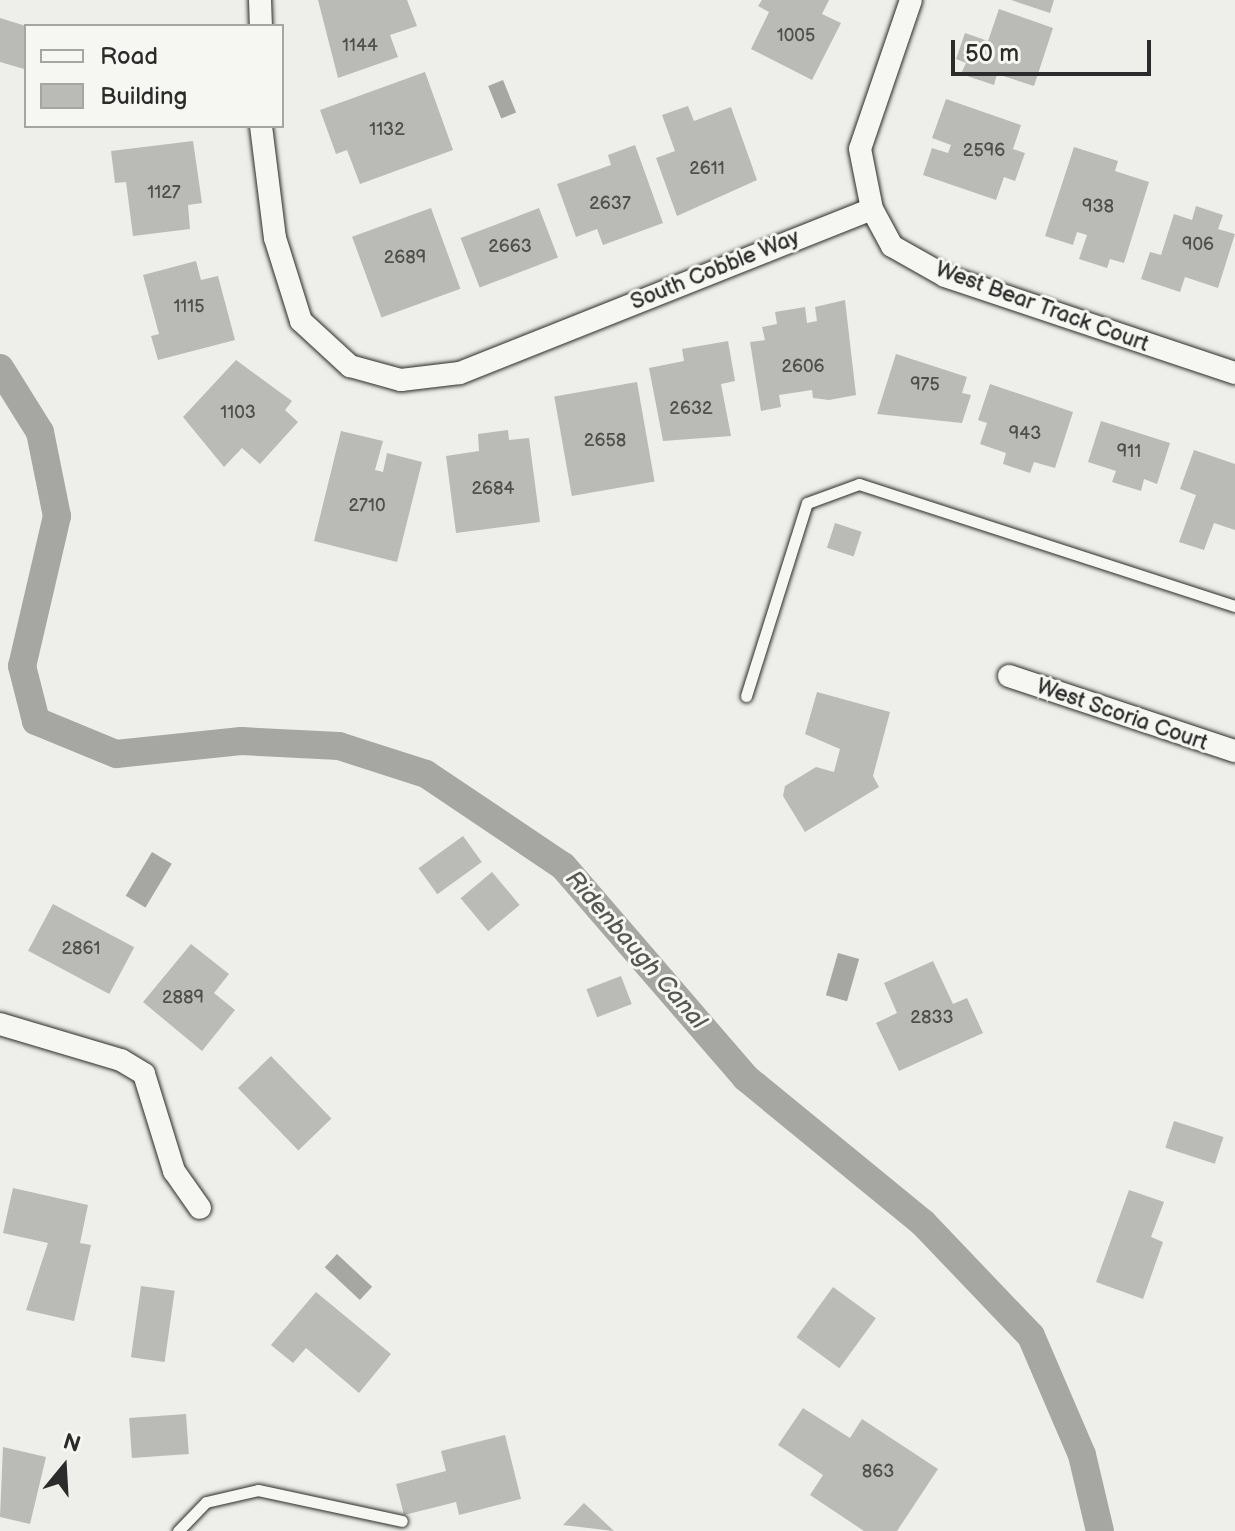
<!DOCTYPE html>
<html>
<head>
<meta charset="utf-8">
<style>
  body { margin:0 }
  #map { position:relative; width:1235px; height:1531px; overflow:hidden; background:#eeeeea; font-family:"Balsamiq Sans",sans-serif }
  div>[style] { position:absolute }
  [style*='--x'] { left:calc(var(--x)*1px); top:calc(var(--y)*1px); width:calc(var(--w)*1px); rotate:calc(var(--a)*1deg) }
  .water>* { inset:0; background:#a6a6a3; transform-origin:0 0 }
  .canal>* { height:28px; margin:-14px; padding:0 14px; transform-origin:14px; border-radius:14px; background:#a6a6a3 }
  .building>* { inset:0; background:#babab7; transform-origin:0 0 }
  .roads { filter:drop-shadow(0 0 2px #2b2b2b) drop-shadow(0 0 2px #2b2b2b) }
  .service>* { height:11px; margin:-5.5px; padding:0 5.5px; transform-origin:5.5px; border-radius:5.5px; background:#f6f6f2 }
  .minor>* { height:22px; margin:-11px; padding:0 11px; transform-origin:11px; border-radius:11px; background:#f6f6f2 }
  span { translate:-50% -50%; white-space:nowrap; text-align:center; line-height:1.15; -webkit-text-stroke:6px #f6f6f2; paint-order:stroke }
  .number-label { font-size:18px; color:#4f4f4e }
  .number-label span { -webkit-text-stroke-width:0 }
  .street-label { font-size:22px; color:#2b2b2b }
  .water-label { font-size:24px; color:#565655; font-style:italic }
  .legend { position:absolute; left:24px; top:24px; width:260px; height:104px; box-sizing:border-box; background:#f6f6f2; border:2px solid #a5a5a2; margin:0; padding:10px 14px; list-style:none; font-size:24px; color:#2b2b2b }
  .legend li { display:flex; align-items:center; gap:16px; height:40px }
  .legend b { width:40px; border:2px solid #a5a5a2 }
  .north { position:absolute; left:24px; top:1427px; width:80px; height:80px; -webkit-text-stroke:6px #f6f6f2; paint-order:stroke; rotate:18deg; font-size:22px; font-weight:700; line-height:32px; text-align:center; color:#2b2b2b }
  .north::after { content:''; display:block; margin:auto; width:28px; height:36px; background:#2b2b2b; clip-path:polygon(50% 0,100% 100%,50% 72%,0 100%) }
  .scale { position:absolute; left:951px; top:40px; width:200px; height:36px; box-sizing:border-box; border:4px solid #2b2b2b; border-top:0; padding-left:10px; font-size:24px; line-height:28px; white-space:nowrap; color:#2b2b2b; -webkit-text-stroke:6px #f6f6f2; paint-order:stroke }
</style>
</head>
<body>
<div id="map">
  <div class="water">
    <div style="left:503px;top:80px;width:35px;height:16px;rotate:68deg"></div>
    <div style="left:152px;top:852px;width:23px;height:51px;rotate:31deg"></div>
    <div style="left:838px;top:953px;width:22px;height:44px;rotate:16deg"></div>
    <div style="left:337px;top:1254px;width:48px;height:18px;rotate:43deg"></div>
  </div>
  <div class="canal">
    <div style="--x:0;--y:368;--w:75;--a:58"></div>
    <div style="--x:40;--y:432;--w:86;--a:78.6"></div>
    <div style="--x:57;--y:516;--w:154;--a:103.1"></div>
    <div style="--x:22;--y:666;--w:57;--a:75.7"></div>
    <div style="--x:36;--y:721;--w:87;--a:22.4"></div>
    <div style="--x:116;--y:754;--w:126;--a:-5.9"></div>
    <div style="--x:241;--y:741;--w:98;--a:2.9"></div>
    <div style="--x:339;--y:746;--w:91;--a:17.8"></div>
    <div style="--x:426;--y:774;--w:165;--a:33.9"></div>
    <div style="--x:563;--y:866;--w:280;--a:49.2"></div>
    <div style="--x:746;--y:1078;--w:229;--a:39.3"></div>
    <div style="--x:923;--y:1223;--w:156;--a:46.3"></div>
    <div style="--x:1031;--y:1336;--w:129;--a:66.8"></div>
    <div style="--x:1082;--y:1455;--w:78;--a:76.7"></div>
  </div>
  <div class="building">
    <div style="clip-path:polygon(318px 0,407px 0,417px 26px,390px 35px,398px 57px,338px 78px)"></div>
    <div style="clip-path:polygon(762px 0,829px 0,822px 14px,841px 23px,812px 80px,751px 49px,769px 12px,758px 6px)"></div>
    <div style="clip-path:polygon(1011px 0,1054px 0,1050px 13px)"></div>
    <div style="clip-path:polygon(999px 9px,1053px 28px,1034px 86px,997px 74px,994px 85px,961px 74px,966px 63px,956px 59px,965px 33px,988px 41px)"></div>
    <div style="clip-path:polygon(0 18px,26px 26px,24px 69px,0 62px)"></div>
    <div style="clip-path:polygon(425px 72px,453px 150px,360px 184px,347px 150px,336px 154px,320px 110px)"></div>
    <div style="clip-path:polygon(946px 99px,1021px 125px,1013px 149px,1025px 153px,1015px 181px,1004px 177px,996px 200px,923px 175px,932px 148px,948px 153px,951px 145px,932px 138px)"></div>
    <div style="clip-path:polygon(688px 106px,694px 121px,731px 107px,757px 180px,677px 216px,656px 158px,675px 151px,662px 115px)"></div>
    <div style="clip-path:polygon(193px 141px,202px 203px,188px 205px,190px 229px,133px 236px,126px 182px,115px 183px,111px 151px)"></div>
    <div style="clip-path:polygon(635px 145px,663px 223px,603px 245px,597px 229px,576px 237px,557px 184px,611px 165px,608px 155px)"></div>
    <div style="clip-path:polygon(1074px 147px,1118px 161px,1115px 171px,1149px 182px,1124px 263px,1110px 259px,1107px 268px,1079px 259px,1087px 235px,1077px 232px,1073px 245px,1045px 236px)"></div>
    <div style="clip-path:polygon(1196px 206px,1223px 215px,1218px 229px,1235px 234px,1218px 288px,1185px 277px,1180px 292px,1141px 279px,1150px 252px,1161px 255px,1174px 214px,1192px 220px)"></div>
    <div style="left:431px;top:208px;width:86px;height:84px;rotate:70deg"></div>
    <div style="left:539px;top:208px;width:53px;height:84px;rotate:69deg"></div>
    <div style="clip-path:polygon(196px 261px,201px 280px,218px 276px,235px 340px,158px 360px,151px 336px,159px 334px,143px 275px)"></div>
    <div style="clip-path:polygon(845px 300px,856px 395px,829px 400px,813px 398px,812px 390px,779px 395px,781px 407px,761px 411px,750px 342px,765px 340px,762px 327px,777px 324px,775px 312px,805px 307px,807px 323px,817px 321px,815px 307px)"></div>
    <div style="clip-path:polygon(728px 341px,735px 381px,721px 384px,731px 436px,663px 441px,649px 368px,684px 361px,682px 349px)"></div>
    <div style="clip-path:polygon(896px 354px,967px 377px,962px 393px,971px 395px,962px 423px,877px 414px)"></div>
    <div style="clip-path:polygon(236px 360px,292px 401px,285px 410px,298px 422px,260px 464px,242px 448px,224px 467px,183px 417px)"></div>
    <div style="left:637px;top:382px;width:101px;height:84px;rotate:80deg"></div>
    <div style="clip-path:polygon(990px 384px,1073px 412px,1055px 468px,1034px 462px,1030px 473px,1003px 464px,1006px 453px,980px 444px,987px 423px,978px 420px)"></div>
    <div style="clip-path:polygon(1101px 421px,1170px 443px,1157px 484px,1144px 479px,1141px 491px,1112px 482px,1116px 471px,1088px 462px)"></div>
    <div style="clip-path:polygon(508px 430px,509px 440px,529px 438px,540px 522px,456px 533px,446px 456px,479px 451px,478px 434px)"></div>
    <div style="clip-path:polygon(341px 431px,383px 441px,375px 470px,383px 472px,387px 453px,422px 462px,397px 562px,314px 541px)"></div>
    <div style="clip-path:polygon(1194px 450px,1235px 464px,1235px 530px,1214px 523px,1204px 550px,1179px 542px,1196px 495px,1180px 489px)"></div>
    <div style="left:835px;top:523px;width:28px;height:26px;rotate:18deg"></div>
    <div style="clip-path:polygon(817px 692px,890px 712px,873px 776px,879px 787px,805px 832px,783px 796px,785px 786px,816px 767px,834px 772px,840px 749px,805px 734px)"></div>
    <div style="left:463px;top:836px;width:32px;height:55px;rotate:54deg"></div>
    <div style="left:492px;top:872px;width:43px;height:41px;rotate:50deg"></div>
    <div style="left:53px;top:904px;width:92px;height:53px;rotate:28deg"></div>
    <div style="clip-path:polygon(191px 944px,229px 974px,214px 993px,235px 1010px,202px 1051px,143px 1002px)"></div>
    <div style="clip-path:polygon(933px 961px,953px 1004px,967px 998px,983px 1033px,899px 1071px,876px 1023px,897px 1013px,884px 983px)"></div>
    <div style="left:621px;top:976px;width:30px;height:37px;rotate:69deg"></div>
    <div style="left:271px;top:1056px;width:87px;height:46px;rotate:46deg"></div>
    <div style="left:1174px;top:1121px;width:52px;height:28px;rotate:18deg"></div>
    <div style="clip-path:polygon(13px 1188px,88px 1205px,80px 1243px,91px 1245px,74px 1321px,26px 1310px,48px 1243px,3px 1233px)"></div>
    <div style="clip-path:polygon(1129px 1190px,1164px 1202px,1151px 1237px,1163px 1242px,1143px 1299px,1096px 1282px)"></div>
    <div style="left:141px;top:1286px;width:34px;height:72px;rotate:8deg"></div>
    <div style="left:833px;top:1287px;width:53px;height:62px;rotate:36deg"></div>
    <div style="clip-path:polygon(316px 1292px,391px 1354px,359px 1393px,306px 1348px,293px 1363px,271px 1345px)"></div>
    <div style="clip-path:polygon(803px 1408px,850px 1438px,862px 1419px,938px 1469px,897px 1531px,864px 1531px,810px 1495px,823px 1475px,778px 1445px)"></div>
    <div style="left:186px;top:1414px;width:40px;height:57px;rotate:86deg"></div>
    <div style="clip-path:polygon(505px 1435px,521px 1499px,459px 1515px,456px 1502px,404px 1515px,396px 1484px,446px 1471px,441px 1451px)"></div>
    <div style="clip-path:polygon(3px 1447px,46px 1457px,30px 1524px,0 1517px)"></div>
    <div style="clip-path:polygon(584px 1503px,614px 1531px,563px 1525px)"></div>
  </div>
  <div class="roads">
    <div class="service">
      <div style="--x:746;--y:696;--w:202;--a:-72.5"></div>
      <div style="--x:807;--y:503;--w:55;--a:-20.1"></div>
      <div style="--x:859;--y:484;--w:395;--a:18"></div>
      <div style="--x:178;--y:1531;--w:40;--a:-46"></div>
      <div style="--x:206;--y:1502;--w:53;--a:-13"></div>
      <div style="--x:258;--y:1490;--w:147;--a:12.1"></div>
    </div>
    <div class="minor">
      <div style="--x:260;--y:0;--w:26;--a:88"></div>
      <div style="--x:911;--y:0;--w:157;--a:108.9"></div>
      <div style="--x:860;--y:149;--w:61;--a:78.7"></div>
      <div style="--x:872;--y:209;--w:42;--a:61.6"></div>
      <div style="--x:892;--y:246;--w:61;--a:29.5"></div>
      <div style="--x:945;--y:276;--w:306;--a:18.5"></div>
      <div style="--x:261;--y:126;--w:113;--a:82.9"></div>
      <div style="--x:275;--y:238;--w:87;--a:72.6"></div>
      <div style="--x:301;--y:321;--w:67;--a:42.6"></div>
      <div style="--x:350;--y:366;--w:53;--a:15.4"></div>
      <div style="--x:401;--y:380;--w:59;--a:-6.8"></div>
      <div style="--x:460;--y:373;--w:443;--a:-21.7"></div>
      <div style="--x:1009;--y:676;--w:238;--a:18.4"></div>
      <div style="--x:0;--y:1024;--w:126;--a:16.6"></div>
      <div style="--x:121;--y:1060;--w:27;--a:31"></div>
      <div style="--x:144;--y:1074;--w:102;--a:72.8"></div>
      <div style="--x:174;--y:1171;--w:45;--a:54.9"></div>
    </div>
  </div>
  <div class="number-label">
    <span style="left:796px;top:36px">1005</span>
    <span style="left:360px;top:46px">1144</span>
    <span style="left:387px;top:130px">1132</span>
    <span style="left:984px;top:151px">2596</span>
    <span style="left:707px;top:169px">2611</span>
    <span style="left:164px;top:193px">1127</span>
    <span style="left:610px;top:204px">2637</span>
    <span style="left:1098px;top:207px">938</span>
    <span style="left:1198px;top:245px">906</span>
    <span style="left:510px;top:247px">2663</span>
    <span style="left:405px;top:258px">2689</span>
    <span style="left:189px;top:307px">1115</span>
    <span style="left:803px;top:367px">2606</span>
    <span style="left:925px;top:385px">975</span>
    <span style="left:691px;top:409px">2632</span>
    <span style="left:238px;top:413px">1103</span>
    <span style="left:1025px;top:434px">943</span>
    <span style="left:605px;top:441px">2658</span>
    <span style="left:1129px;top:452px">911</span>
    <span style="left:493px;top:489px">2684</span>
    <span style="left:367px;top:506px">2710</span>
    <span style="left:81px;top:949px">2861</span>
    <span style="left:183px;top:998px">2889</span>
    <span style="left:932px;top:1018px">2833</span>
    <span style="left:878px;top:1472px">863</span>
  </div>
  <div class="street-label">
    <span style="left:715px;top:270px;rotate:-22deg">South Cobble Way</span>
    <span style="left:1042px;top:307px;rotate:20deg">West Bear Track Court</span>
    <span style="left:1122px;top:715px;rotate:19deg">West Scoria Court</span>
  </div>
  <div class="water-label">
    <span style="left:636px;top:950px;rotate:49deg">Ridenbaugh Canal</span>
  </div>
  <ul class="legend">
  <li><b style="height:10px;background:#f6f6f2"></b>Road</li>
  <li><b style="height:22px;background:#babab7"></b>Building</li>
  </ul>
  <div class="north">N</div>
  <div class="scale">50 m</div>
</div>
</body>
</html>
